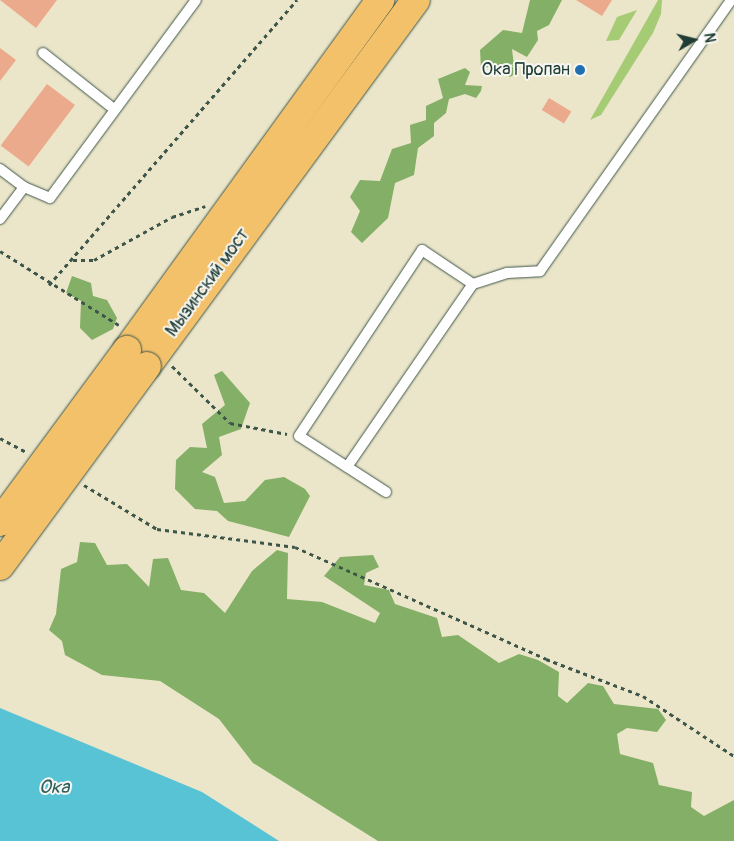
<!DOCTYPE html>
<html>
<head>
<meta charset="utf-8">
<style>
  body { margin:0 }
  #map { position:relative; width:734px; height:841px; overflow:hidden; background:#ebe6ca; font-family:Pangolin,sans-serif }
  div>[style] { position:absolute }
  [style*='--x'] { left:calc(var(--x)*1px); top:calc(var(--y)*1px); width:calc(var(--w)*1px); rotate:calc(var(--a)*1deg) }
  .green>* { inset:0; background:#a6cb75 }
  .forest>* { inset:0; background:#84af66 }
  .water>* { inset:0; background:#58c3d4 }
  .building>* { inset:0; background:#ebaa8b; transform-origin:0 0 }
  .path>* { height:3px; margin-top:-1.5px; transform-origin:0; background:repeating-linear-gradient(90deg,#3e564a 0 4px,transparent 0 8px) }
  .roads { filter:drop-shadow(0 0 1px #3e564a) drop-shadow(0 0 1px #3e564a) }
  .lane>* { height:10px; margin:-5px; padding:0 5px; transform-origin:5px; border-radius:5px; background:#fff }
  .primary>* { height:28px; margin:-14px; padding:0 14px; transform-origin:14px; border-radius:14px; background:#f4c16b }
  .bridges { filter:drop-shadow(0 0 1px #3e564a) drop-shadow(0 0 1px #3e564a) }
  .primary-bridge>* { height:28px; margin:-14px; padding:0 14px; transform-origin:14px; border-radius:14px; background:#f4c16b }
  .dots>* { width:14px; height:14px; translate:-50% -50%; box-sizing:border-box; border:2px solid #f6f6f2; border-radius:50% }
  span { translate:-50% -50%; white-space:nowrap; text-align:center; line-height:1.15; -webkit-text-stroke:4px #f6f6f2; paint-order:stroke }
  .poi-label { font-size:18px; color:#1f3d34 }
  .right { translate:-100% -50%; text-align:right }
  .street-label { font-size:18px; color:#1f3d34 }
  .water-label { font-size:19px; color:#2d5e5c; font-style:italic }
  .north { position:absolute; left:669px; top:15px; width:50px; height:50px; -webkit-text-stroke:4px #f6f6f2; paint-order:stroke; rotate:82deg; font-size:14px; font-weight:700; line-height:20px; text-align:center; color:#1f3d34 }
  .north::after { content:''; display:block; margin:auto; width:18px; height:22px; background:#1f3d34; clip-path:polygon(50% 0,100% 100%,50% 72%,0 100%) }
</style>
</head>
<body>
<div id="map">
  <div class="green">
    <div style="clip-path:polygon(658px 0,662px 0,661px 14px,653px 33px,601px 115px,590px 120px)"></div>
    <div style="clip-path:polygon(637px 10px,619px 40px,606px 41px,617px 17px)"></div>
  </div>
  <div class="forest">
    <div style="clip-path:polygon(530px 0,562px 0,549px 25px,537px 31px,538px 40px,527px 57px,512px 49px,515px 74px,510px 77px,494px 65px,481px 69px,480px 50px,503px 30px,522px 33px)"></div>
    <div style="clip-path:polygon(465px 68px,470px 72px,465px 85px,482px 86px,481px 91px,476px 98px,465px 94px,449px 99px,446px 113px,434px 123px,434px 136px,418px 148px,414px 175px,395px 183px,388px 218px,362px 243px,351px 232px,360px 211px,350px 197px,360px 180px,380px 181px,392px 149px,411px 143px,410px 125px,426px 120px,426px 106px,443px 98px,438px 79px)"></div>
    <div style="clip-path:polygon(72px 276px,91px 283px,93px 296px,107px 300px,117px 318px,113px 329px,92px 340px,80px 328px,81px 301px,66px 293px)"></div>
    <div style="clip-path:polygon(222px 371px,250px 403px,241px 429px,219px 437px,222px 455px,202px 472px,215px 477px,224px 503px,245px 501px,265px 480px,284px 477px,305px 489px,310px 496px,289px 537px,228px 521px,217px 511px,195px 509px,175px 489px,176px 460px,190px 447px,207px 448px,202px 424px,225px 405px,214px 375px)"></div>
    <div style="clip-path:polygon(80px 542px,95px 543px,107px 565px,127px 564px,149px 587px,153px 559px,168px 558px,181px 590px,204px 593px,225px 613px,252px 571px,277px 550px,288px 553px,287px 599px,322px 602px,375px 623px,380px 613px,324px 576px,340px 557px,373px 555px,379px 567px,366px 573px,364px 585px,389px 590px,395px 604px,437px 618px,442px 637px,458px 635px,499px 663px,519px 654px,538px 660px,559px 672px,558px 696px,567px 703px,588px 683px,603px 686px,614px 704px,658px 709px,666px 720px,657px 732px,627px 728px,617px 734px,620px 754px,653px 763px,659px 785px,692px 792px,691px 807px,704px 816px,734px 800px,734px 841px,378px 841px,253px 763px,219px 719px,160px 681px,102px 675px,65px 655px,62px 641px,49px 630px,56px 614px,61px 569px,77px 562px)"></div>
  </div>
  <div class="water">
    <div style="clip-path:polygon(0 708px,202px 792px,279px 841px,0 841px)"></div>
  </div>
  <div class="building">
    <div style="clip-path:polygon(0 0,57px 0,36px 28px)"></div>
    <div style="clip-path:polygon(576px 0,612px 0,602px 16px)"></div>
    <div style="clip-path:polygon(0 48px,16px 60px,0 81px)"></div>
    <div style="left:47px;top:84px;width:35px;height:77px;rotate:37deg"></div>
    <div style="left:549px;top:98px;width:26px;height:14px;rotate:31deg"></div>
  </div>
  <div class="path">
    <div style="--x:0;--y:251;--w:140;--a:31.9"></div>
    <div style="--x:73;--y:260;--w:21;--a:0"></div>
    <div style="--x:94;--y:260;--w:89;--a:-28.9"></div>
    <div style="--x:172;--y:217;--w:35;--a:-18"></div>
    <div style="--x:49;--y:285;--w:378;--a:-49"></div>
    <div style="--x:172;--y:366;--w:81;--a:44.5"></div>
    <div style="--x:230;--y:423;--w:58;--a:10.9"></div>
    <div style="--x:0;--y:438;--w:30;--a:28"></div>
    <div style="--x:84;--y:485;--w:85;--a:31.1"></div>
    <div style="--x:157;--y:529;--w:139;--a:7.4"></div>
    <div style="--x:295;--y:547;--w:275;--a:24"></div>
    <div style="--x:546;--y:659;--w:104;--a:20.9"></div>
    <div style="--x:643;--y:696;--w:109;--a:33.4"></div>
  </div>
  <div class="roads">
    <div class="lane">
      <div style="--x:43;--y:53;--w:90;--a:38.3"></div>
      <div style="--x:0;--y:169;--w:30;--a:37"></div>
      <div style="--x:0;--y:219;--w:40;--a:-53"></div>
      <div style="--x:24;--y:187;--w:28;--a:23"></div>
      <div style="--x:50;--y:198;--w:246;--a:-53.6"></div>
      <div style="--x:347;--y:467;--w:222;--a:-55.5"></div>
      <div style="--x:473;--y:284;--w:36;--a:-18"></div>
      <div style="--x:507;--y:273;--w:33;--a:-3"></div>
      <div style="--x:540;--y:271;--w:332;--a:-54.8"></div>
      <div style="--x:386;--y:492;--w:103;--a:-147.2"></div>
      <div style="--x:299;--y:436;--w:223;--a:-56.5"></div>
      <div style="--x:422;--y:250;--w:61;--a:33.7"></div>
    </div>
    <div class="primary">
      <div style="--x:127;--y:350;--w:432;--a:-54.1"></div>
      <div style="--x:147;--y:366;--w:454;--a:-53.7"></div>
    </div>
  </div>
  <div class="bridges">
    <div class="primary-bridge">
      <div style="--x:0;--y:522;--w:214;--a:-53.6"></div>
      <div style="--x:0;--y:566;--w:248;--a:-53.7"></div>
    </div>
  </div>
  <div class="dots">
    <div style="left:580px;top:70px;background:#1f6fb2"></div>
  </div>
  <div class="poi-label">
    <span class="right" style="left:570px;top:70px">Ока Пропан</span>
  </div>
  <div class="street-label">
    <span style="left:208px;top:283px;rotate:-54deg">Мызинский мост</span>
  </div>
  <div class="water-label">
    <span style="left:54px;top:788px">Ока</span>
  </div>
  <div class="north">N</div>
</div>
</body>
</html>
